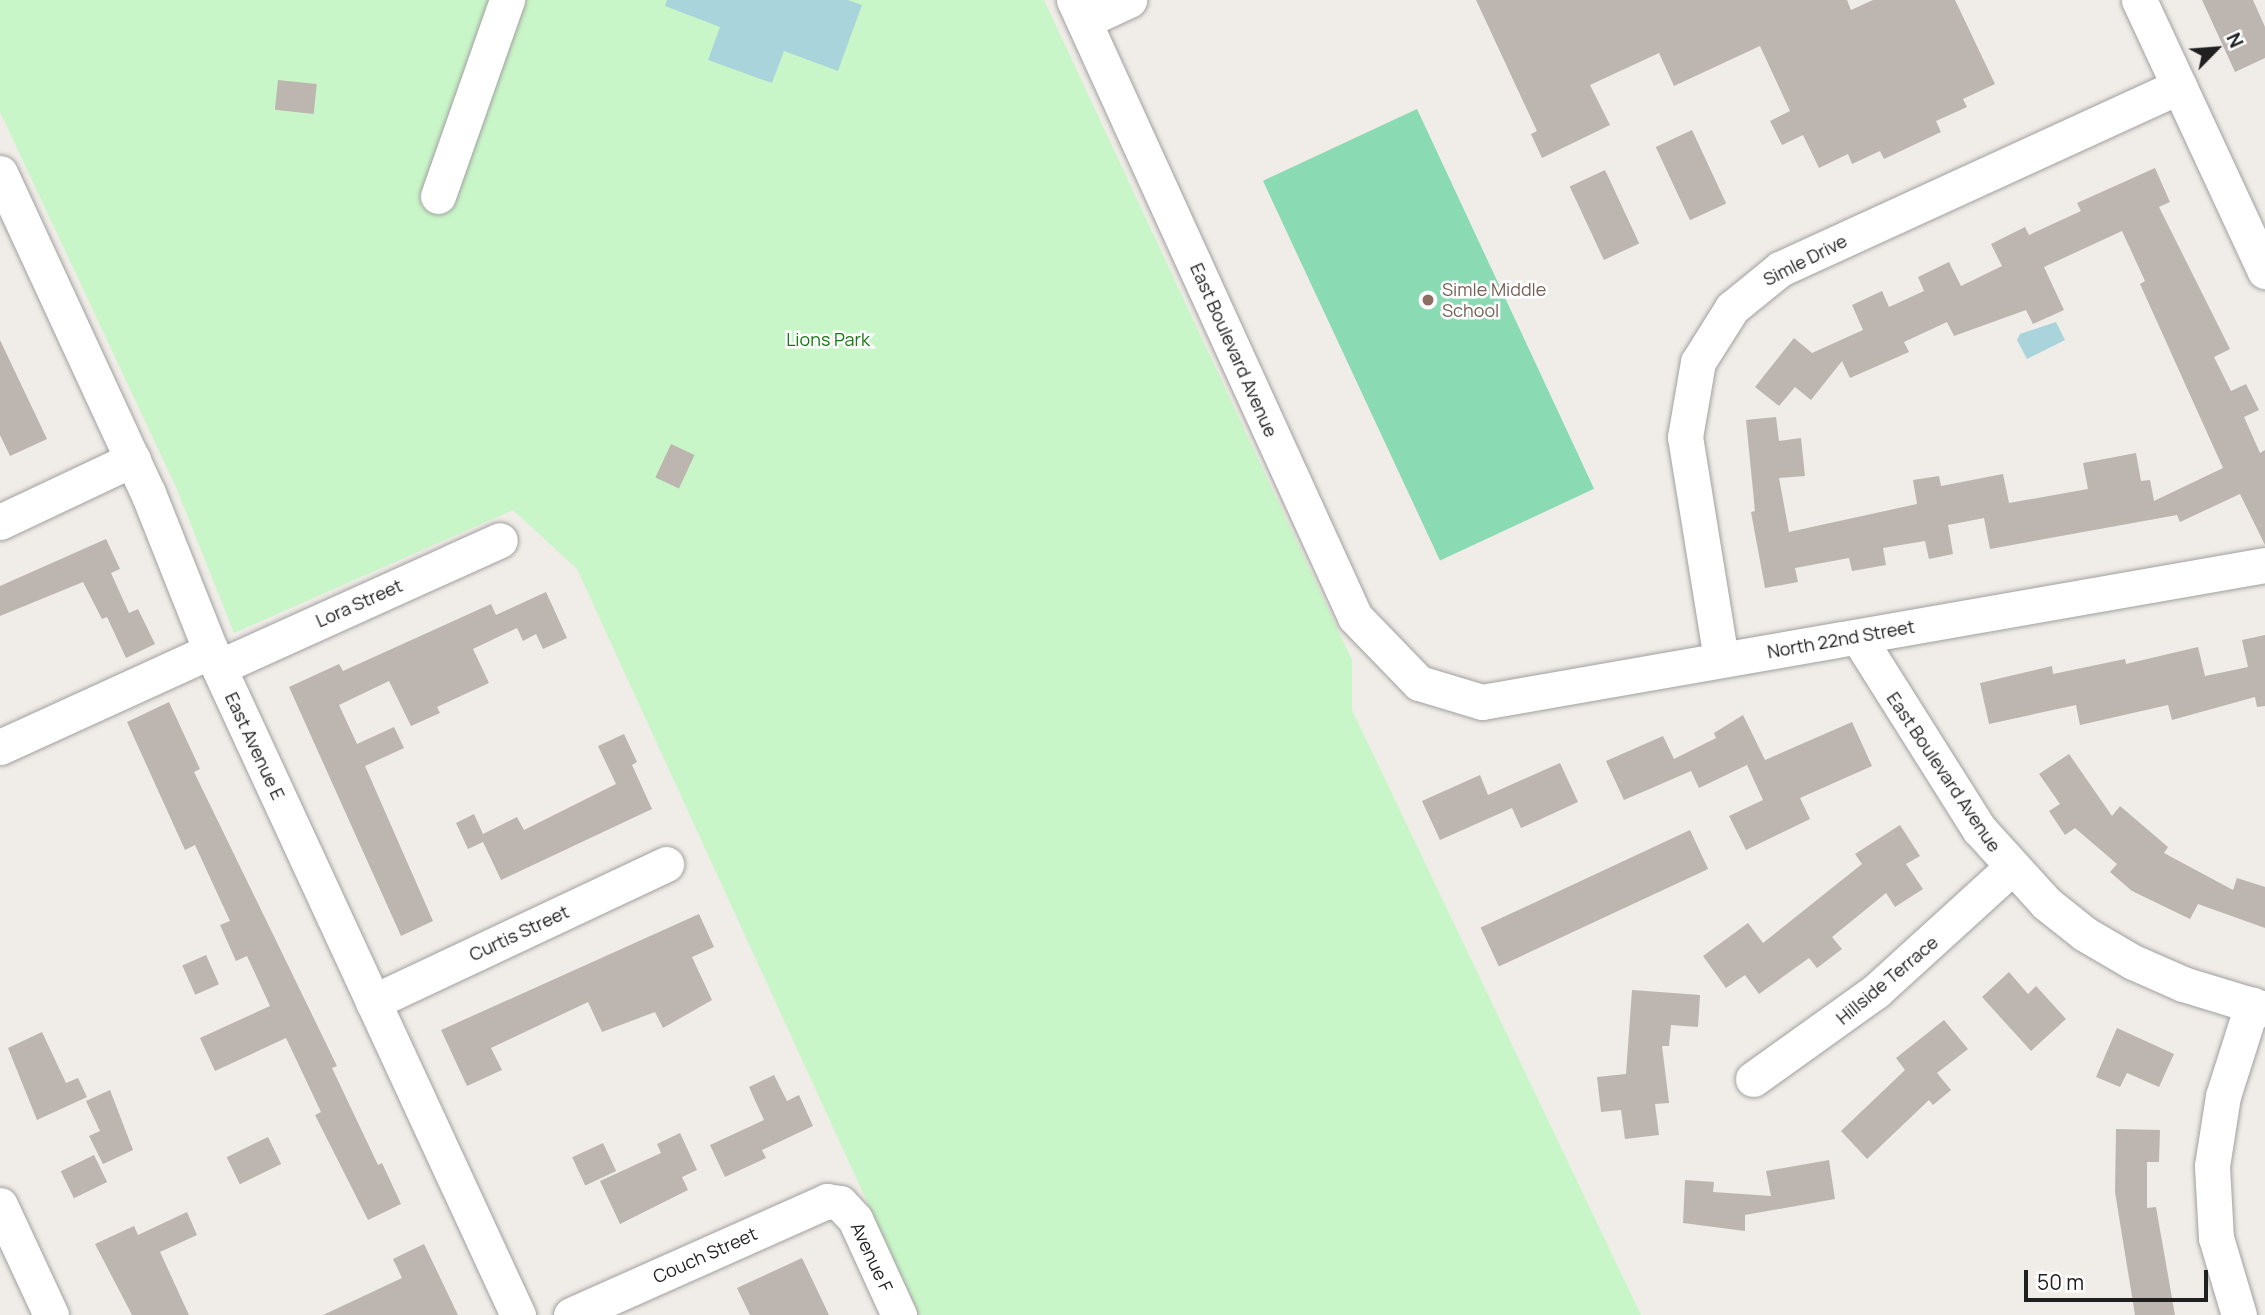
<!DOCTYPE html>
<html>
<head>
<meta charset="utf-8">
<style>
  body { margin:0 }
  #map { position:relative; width:2265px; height:1315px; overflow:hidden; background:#f0ece7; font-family:Manrope,sans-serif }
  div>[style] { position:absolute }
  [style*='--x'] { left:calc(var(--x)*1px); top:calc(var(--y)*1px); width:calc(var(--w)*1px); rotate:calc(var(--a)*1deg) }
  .park>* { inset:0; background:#c9f6c8 }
  .pitch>* { inset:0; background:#8adab3; transform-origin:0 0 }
  .water>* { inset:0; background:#aad4db }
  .building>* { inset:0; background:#bdb5b0; transform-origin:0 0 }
  .roads { filter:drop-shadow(0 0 2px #a1a1a1) drop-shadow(0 0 2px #a1a1a1) }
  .minor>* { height:35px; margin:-17.5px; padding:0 17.5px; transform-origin:17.5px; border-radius:17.5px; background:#fff }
  .dots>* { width:19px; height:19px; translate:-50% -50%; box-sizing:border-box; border:4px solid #fff; border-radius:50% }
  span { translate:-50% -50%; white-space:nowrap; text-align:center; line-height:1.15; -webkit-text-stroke:5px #fff; paint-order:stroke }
  .street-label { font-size:18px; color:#202020 }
  .education-label { font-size:18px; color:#785e54 }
  .left { translate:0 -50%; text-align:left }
  .park-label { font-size:18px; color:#157913 }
  .north { position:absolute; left:2181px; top:14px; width:70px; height:70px; -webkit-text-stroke:5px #fff; paint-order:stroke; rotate:65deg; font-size:19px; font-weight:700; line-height:28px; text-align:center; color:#202020 }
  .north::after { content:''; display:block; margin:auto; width:24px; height:32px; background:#202020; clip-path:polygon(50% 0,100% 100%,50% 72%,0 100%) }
  .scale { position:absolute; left:2024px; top:1270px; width:184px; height:32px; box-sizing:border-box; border:4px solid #202020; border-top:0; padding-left:9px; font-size:21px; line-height:24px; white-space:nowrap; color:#202020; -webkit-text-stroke:5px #fff; paint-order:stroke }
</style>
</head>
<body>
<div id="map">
  <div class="park">
    <div style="clip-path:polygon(0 0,1044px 0,1352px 660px,1352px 710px,1641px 1315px,919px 1315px,577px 569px,513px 510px,234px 633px,176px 487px,0 112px)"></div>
  </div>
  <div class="pitch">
    <div style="left:1417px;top:109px;width:419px;height:170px;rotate:65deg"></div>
  </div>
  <div class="water">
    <div style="clip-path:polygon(667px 0,848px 0,862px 5px,838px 71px,784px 51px,772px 83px,708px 60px,720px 27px,665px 6px)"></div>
    <div style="clip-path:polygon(2056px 322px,2065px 340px,2027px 359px,2017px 340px,2020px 334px)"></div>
  </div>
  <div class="building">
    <div style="clip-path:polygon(1476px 0,1847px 0,1851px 10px,1873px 0,1955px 0,1995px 84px,1963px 99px,1967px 107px,1936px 121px,1941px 132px,1884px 159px,1880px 151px,1852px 164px,1848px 154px,1819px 168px,1803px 135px,1782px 145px,1770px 121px,1790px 111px,1760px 46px,1674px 86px,1659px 53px,1590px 85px,1610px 125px,1542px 158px,1531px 134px,1537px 131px)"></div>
    <div style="clip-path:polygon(2202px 0,2253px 0,2265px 27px,2265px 58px,2235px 72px)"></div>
    <div style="left:278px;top:80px;width:39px;height:30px;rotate:6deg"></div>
    <div style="left:1692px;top:130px;width:81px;height:40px;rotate:65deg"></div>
    <div style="clip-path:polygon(2155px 168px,2170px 202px,2159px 207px,2230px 349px,2214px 357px,2231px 391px,2246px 384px,2259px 410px,2244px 417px,2260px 453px,2265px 450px,2265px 545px,2240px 494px,2180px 522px,2177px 515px,1990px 549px,1984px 518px,1948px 525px,1953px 554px,1929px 559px,1925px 541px,1883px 548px,1886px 565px,1852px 571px,1849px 558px,1795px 568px,1798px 582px,1765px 588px,1751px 512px,1755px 511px,1746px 420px,1776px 417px,1779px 441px,1801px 438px,1805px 476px,1779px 478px,1789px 532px,1917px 504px,1913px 480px,1939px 476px,1941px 486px,2003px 474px,2009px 503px,2088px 489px,2083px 463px,2136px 453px,2141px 481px,2150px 480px,2154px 501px,2223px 468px,2140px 284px,2145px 281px,2122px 231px,2044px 267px,2064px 310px,2033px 324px,2026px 310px,1954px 336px,1947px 322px,1904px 342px,1909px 352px,1850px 378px,1842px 361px,1811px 400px,1795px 387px,1779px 406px,1755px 387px,1794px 338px,1812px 353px,1863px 330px,1852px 305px,1882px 291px,1889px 307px,1924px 291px,1918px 277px,1949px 262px,1961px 286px,2002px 266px,1991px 244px,2025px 227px,2029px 235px,2081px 211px,2077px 203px)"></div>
    <div style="left:1605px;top:170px;width:81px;height:39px;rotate:65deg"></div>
    <div style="clip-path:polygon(0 340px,47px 439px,10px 456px,0 435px)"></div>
    <div style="left:671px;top:444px;width:26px;height:37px;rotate:25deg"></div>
    <div style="clip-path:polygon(106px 539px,120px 569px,111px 573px,129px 613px,138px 609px,155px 644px,126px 658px,107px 617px,102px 619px,83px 582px,0 616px,0 586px)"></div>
    <div style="clip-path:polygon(546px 592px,567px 638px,543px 649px,536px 634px,523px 641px,517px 628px,473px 649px,489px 683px,437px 707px,440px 713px,411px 726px,389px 681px,339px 705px,357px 744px,394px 727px,404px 748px,365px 766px,433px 921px,401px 936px,289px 687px,339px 664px,343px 671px,491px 604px,496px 615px)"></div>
    <div style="clip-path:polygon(2265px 635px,2265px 706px,2257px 707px,2255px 697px,2172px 720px,2168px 705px,2080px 725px,2076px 705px,1989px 724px,1980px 683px,2052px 666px,2053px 674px,2125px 659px,2126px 664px,2198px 647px,2205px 676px,2248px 667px,2242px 640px)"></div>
    <div style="clip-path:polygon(169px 702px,200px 769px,194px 772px,337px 1066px,332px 1068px,378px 1165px,382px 1163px,401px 1204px,368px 1220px,315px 1115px,321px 1112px,286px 1038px,215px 1071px,200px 1038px,270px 1006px,247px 956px,236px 961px,220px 925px,230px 921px,195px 845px,185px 850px,127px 722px)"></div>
    <div style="clip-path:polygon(1743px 715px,1765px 760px,1852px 722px,1872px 766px,1800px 798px,1810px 819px,1746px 850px,1729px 816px,1763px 800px,1747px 765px,1699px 788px,1691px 771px,1624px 800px,1606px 761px,1663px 736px,1674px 759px,1716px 738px,1714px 733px)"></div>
    <div style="clip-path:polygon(624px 734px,637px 762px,632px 765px,652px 809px,501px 880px,483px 842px,468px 849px,456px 823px,474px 814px,483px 834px,517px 817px,524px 830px,616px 784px,598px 746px)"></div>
    <div style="clip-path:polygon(2069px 754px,2112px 816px,2120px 806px,2168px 847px,2164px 853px,2233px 890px,2237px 878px,2265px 887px,2265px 928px,2198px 904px,2190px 919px,2132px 891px,2110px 872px,2117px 864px,2075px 828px,2065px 835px,2049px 811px,2060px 804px,2039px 774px)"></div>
    <div style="clip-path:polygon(1560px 763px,1578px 802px,1521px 828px,1512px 808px,1440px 840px,1422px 801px,1480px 775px,1488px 795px)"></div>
    <div style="clip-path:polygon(1900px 825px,1920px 856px,1906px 864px,1923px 889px,1895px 907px,1886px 893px,1832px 937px,1842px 949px,1817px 968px,1809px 958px,1759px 994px,1745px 975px,1726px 988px,1703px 956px,1748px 923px,1763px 943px,1862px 864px,1855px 854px)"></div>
    <div style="left:1690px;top:830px;width:43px;height:231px;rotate:65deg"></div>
    <div style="clip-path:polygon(699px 914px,714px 947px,692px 957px,712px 1000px,663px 1028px,655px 1012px,602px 1032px,588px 1002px,491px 1048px,502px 1070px,467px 1086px,441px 1030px)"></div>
    <div style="left:206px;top:955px;width:32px;height:26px;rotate:66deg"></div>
    <div style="clip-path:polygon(2009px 972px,2028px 994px,2036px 986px,2066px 1019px,2031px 1051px,1982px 997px)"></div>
    <div style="clip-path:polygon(1632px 990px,1700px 995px,1698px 1027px,1671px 1025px,1669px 1046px,1662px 1046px,1669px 1103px,1655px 1104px,1659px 1135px,1625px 1139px,1621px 1110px,1601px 1112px,1597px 1077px,1626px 1074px)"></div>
    <div style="clip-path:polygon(1944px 1020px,1968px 1049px,1937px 1073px,1951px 1090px,1933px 1105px,1929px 1100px,1867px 1159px,1841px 1131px,1905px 1070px,1896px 1058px)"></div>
    <div style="clip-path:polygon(2117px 1028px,2174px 1054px,2159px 1087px,2127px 1073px,2120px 1087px,2096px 1077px)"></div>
    <div style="clip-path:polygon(42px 1032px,66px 1083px,78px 1078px,87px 1097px,37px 1120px,8px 1048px)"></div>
    <div style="clip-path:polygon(774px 1075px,787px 1101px,799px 1095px,813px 1126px,762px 1150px,766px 1158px,725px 1177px,710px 1145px,764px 1120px,749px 1087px)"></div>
    <div style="clip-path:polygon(110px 1090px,133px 1150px,103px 1164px,89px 1136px,100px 1131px,86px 1101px)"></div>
    <div style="clip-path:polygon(2116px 1129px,2160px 1130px,2159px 1162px,2147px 1162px,2147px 1208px,2156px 1207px,2175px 1315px,2135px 1315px,2115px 1192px)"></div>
    <div style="clip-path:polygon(680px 1133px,697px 1170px,682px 1177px,688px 1190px,620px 1224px,600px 1181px,661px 1153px,657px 1144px)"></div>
    <div style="left:268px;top:1137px;width:30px;height:46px;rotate:64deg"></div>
    <div style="left:603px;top:1143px;width:31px;height:34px;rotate:65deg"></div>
    <div style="left:94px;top:1155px;width:30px;height:37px;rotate:64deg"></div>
    <div style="clip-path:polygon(1829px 1160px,1835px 1199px,1745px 1215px,1745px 1231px,1683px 1223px,1685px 1180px,1714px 1182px,1713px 1192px,1771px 1196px,1766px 1171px)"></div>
    <div style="clip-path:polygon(187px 1212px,197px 1235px,160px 1252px,189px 1315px,132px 1315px,95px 1244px,134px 1226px,138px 1235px)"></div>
    <div style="clip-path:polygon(424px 1244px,458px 1315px,323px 1315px,402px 1278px,393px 1259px)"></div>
    <div style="clip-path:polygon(802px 1258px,829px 1315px,750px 1315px,737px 1288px)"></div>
  </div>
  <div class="roads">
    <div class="minor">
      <div style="--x:1074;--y:0;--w:678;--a:65.51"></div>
      <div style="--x:1355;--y:617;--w:92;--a:45.9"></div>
      <div style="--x:1419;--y:683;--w:66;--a:16.8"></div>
      <div style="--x:1482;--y:702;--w:795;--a:-9.92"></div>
      <div style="--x:2139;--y:0;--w:299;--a:65.1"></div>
      <div style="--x:1084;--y:21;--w:50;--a:-25"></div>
      <div style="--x:0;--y:173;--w:353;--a:65.2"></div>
      <div style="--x:148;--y:493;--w:170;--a:68.3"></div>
      <div style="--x:211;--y:651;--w:732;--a:65.19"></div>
      <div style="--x:438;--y:196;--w:208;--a:-70.6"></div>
      <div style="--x:0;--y:522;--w:147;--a:-25.3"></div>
      <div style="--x:1858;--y:637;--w:227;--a:57.8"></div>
      <div style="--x:1979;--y:829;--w:100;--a:47.8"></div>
      <div style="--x:2046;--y:903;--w:50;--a:38.5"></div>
      <div style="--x:2085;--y:934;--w:56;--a:30.3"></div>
      <div style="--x:2133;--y:962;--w:55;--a:23.7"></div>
      <div style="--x:2183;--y:984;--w:86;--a:17"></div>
      <div style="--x:1721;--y:659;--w:225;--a:-99.2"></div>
      <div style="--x:1685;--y:437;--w:76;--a:-80.2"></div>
      <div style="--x:1698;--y:362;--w:64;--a:-57.8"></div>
      <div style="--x:1732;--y:308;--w:62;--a:-39.1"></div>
      <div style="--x:1780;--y:269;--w:439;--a:-24.6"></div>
      <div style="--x:219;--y:667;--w:308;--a:-24.3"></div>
      <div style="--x:0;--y:747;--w:232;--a:-24.5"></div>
      <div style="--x:373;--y:1002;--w:324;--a:-25.2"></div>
      <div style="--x:1753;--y:1079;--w:151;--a:-35.6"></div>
      <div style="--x:1876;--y:991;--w:183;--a:-42.3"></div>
      <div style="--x:0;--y:1205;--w:121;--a:65.1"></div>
      <div style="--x:571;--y:1315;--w:280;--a:-24"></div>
      <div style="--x:827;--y:1201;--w:13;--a:9"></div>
      <div style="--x:840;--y:1203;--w:22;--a:47"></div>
      <div style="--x:855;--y:1219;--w:106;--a:65.4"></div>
      <div style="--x:2239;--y:1315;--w:80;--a:-106.6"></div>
      <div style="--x:2216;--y:1238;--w:72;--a:-93.2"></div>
      <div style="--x:2212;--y:1166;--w:71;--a:-81.1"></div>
      <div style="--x:2223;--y:1096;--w:96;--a:-72.3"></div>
    </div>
  </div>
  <div class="dots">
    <div style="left:1428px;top:300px;background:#8d6e63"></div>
  </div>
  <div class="street-label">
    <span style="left:1805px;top:260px;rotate:-27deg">Simle Drive</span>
    <span style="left:1234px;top:350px;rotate:66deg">East Boulevard Avenue</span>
    <span style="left:359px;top:603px;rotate:-24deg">Lora Street</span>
    <span style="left:1841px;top:639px;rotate:-10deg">North 22nd Street</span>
    <span style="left:255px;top:746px;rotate:65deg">East Avenue E</span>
    <span style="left:1944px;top:772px;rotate:56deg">East Boulevard Avenue</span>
    <span style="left:519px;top:933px;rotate:-25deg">Curtis Street</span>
    <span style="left:1887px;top:980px;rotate:-40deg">Hillside Terrace</span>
    <span style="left:705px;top:1255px;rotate:-24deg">Couch Street</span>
    <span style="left:872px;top:1257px;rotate:65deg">Avenue F</span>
  </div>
  <div class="education-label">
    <span class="left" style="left:1442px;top:300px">Simle Middle<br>School</span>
  </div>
  <div class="park-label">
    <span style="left:828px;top:339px">Lions Park</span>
  </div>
  <div class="north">N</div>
  <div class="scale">50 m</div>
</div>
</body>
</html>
